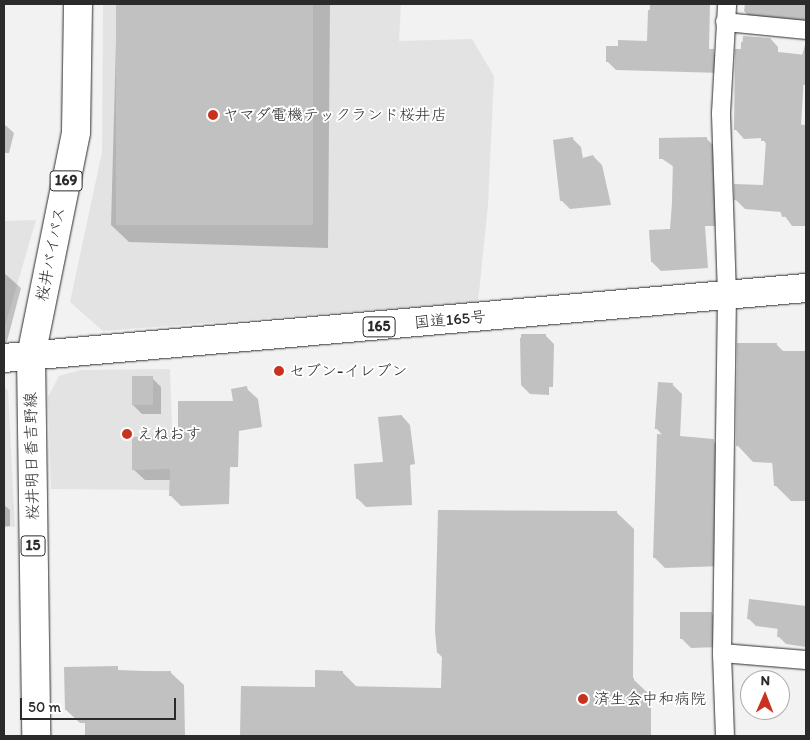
<!DOCTYPE html>
<html>
<head>
<meta charset="utf-8">
<style>
  body { margin:0 }
  #map { position:relative; width:810px; height:740px; overflow:hidden; background:#f2f2f2; font-family:Itim,"Klee One",sans-serif }
  div>[style] { position:absolute }
  [style*='--x'] { left:calc(var(--x)*1px); top:calc(var(--y)*1px); width:calc(var(--w)*1px); rotate:calc(var(--a)*1deg) }
  .built>* { inset:0; background:#e3e3e3 }
  .shadow>* { inset:0; background:#0003 }
  .building>* { inset:0; background:#c1c1c1; transform-origin:0 0 }
  .roads { filter:drop-shadow(0 0 1px #2b2b2b) drop-shadow(0 0 1px #2b2b2b) }
  .street>* { height:18px; margin:-9px; padding:0 9px; transform-origin:9px; border-radius:9px; background:#fff }
  .primary>* { height:28px; margin:-14px; padding:0 14px; transform-origin:14px; border-radius:14px; background:#fff }
  .highway>* { height:28px; margin:-14px; padding:0 14px; transform-origin:14px; border-radius:14px; background:#fff }
  .dots>* { width:14px; height:14px; translate:-50% -50%; box-sizing:border-box; border:2px solid #fff; border-radius:50% }
  span { translate:-50% -50%; white-space:nowrap; text-align:center; line-height:1.15; -webkit-text-stroke:4px #fff; paint-order:stroke }
  .shield-label span { padding:1px 4px; background:#fff; border:1px solid; border-radius:4px; -webkit-text-stroke-width:0 }
  .shield-label { font-size:15px; color:#2b2b2b; font-weight:700 }
  .poi-label { font-size:16px; color:#2b2b2b }
  .left { translate:0 -50%; text-align:left }
  .street-label { font-size:16px; color:#2b2b2b }
  .frame { position:absolute; inset:0; border:5px solid #2b2b2b; pointer-events:none }
  .north { position:absolute; left:740px; top:670px; width:50px; height:50px; box-sizing:border-box; background:#fff; border:1px solid #aaa; border-radius:50%; rotate:1deg; font-size:14px; font-weight:700; line-height:20px; text-align:center; color:#2b2b2b }
  .north::after { content:''; display:block; margin:auto; width:18px; height:22px; background:#c8321e; clip-path:polygon(50% 0,100% 100%,50% 72%,0 100%) }
  .scale { position:absolute; left:20px; top:698px; width:156px; height:22px; box-sizing:border-box; border:2px solid #2b2b2b; border-top:0; padding-left:6px; font-size:15px; line-height:18px; white-space:nowrap; color:#2b2b2b; -webkit-text-stroke:4px #fff; paint-order:stroke }
</style>
</head>
<body>
<div id="map">
  <div class="built">
    <div style="clip-path:polygon(103px 4px,401px 4px,399px 41px,472px 39px,494px 76px,488px 205px,478px 302px,103px 331px,70px 302px,102px 152px)"></div>
    <div style="clip-path:polygon(36px 220px,5px 326px,4px 326px,4px 221px)"></div>
    <div style="clip-path:polygon(170px 369px,174px 490px,51px 489px,48px 397px,59px 376px,80px 370px)"></div>
    <div style="clip-path:polygon(4px 387px,8px 390px,15px 527px,4px 526px)"></div>
  </div>
  <div class="shadow">
    <div style="clip-path:polygon(117px 4px,330px 4px,328px 248px,129px 242px,111px 225px)"></div>
    <div style="clip-path:polygon(650px 4px,710px 4px,709px 50px,722px 59px,721px 73px,616px 70px,607px 61px,619px 47px,648px 42px)"></div>
    <div style="clip-path:polygon(745px 4px,806px 4px,806px 27px,753px 20px,744px 11px)"></div>
    <div style="clip-path:polygon(743px 36px,770px 38px,778px 47px,778px 53px,802px 56px,806px 41px,801px 126px,806px 126px,806px 226px,792px 226px,782px 212px,745px 209px,736px 200px,765px 186px,767px 145px,762px 138px,744px 139px,736px 130px)"></div>
    <div style="clip-path:polygon(4px 124px,14px 133px,9px 153px,4px 153px)"></div>
    <div style="clip-path:polygon(572px 138px,581px 147px,583px 159px,593px 156px,602px 165px,611px 205px,570px 209px,561px 200px)"></div>
    <div style="clip-path:polygon(707px 139px,716px 148px,716px 226px,705px 226px,708px 268px,661px 271px,652px 262px,671px 230px,674px 167px,661px 158px)"></div>
    <div style="clip-path:polygon(4px 273px,21px 288px,6px 345px,4px 345px)"></div>
    <div style="clip-path:polygon(545px 335px,554px 344px,553px 387px,549px 387px,549px 395px,530px 394px,521px 385px,520px 338px)"></div>
    <div style="clip-path:polygon(776px 344px,784px 352px,806px 353px,806px 501px,791px 501px,775px 485px,775px 463px,753px 462px,738px 446px)"></div>
    <div style="clip-path:polygon(152px 378px,161px 387px,161px 414px,142px 414px,133px 405px)"></div>
    <div style="clip-path:polygon(673px 385px,682px 394px,680px 437px,713px 441px,724px 451px,723px 566px,665px 568px,654px 557px,663px 436px,657px 429px)"></div>
    <div style="clip-path:polygon(246px 388px,258px 399px,262px 427px,239px 431px,238px 467px,230px 467px,229px 504px,181px 506px,170px 495px,171px 480px,145px 480px,133px 469px,234px 403px)"></div>
    <div style="clip-path:polygon(402px 416px,410px 425px,415px 464px,410px 465px,412px 505px,366px 507px,357px 498px,385px 463px)"></div>
    <div style="clip-path:polygon(4px 505px,10px 510px,10px 526px,4px 527px)"></div>
    <div style="clip-path:polygon(616px 512px,634px 529px,633px 679px,651px 696px,651px 736px,241px 736px,242px 687px,316px 689px,342px 672px,358px 688px,443px 689px,443px 658px,438px 653px)"></div>
    <div style="clip-path:polygon(750px 601px,806px 607px,806px 647px,786px 644px,778px 636px,779px 629px,756px 626px,749px 619px)"></div>
    <div style="clip-path:polygon(711px 613px,720px 622px,720px 647px,691px 648px,682px 639px)"></div>
    <div style="clip-path:polygon(66px 668px,170px 672px,184px 685px,185px 736px,86px 736px,86px 723px,80px 723px,66px 710px)"></div>
  </div>
  <div class="building">
    <div style="left:116px;top:4px;width:197px;height:221px"></div>
    <div style="clip-path:polygon(648px 10px,702px 11px,701px 49px,714px 49px,713px 65px,606px 62px,606px 46px,618px 46px,618px 40px,647px 41px)"></div>
    <div style="clip-path:polygon(741px 42px,769px 45px,769px 51px,806px 55px,806px 85px,794px 84px,793px 124px,806px 125px,806px 215px,782px 217px,778px 204px,734px 200px,734px 184px,763px 185px,766px 141px,761px 141px,761px 130px,734px 130px,735px 49px,741px 49px)"></div>
    <div style="clip-path:polygon(573px 137px,576px 160px,593px 155px,598px 164px,606px 196px,560px 201px,553px 140px)"></div>
    <div style="clip-path:polygon(707px 137px,708px 181px,713px 183px,713px 200px,707px 200px,707px 217px,697px 217px,699px 259px,651px 262px,649px 230px,670px 229px,672px 203px,673px 159px,659px 159px,659px 138px)"></div>
    <div style="left:521px;top:334px;width:25px;height:50px"></div>
    <div style="clip-path:polygon(737px 343px,777px 343px,776px 351px,806px 351px,806px 485px,774px 486px,771px 446px,736px 446px)"></div>
    <div style="left:132px;top:376px;width:21px;height:29px"></div>
    <div style="left:658px;top:382px;width:15px;height:47px;rotate:4deg"></div>
    <div style="clip-path:polygon(247px 386px,252px 416px,228px 420px,228px 456px,219px 456px,216px 496px,169px 496px,170px 469px,132px 470px,132px 437px,178px 436px,178px 401px,233px 401px,231px 389px)"></div>
    <div style="clip-path:polygon(402px 415px,407px 456px,401px 456px,403px 496px,356px 499px,354px 464px,383px 462px,378px 417px)"></div>
    <div style="clip-path:polygon(657px 434px,714px 439px,713px 468px,709px 468px,713px 556px,653px 558px)"></div>
    <div style="clip-path:polygon(438px 510px,617px 511px,616px 678px,634px 678px,634px 736px,240px 736px,241px 686px,315px 687px,315px 670px,343px 671px,343px 686px,441px 688px,442px 653px,437px 653px,435px 631px)"></div>
    <div style="clip-path:polygon(749px 599px,806px 606px,806px 640px,777px 637px,778px 622px,747px 619px)"></div>
    <div style="left:680px;top:612px;width:32px;height:27px"></div>
    <div style="clip-path:polygon(118px 666px,118px 672px,171px 671px,172px 736px,85px 736px,85px 710px,65px 710px,64px 667px)"></div>
  </div>
  <div class="roads">
    <div class="street">
      <div style="--x:725;--y:22;--w:81;--a:5.6"></div>
      <div style="--x:722;--y:653;--w:84;--a:4.8"></div>
      <div style="--x:725;--y:736;--w:83;--a:-92.1"></div>
      <div style="--x:722;--y:653;--w:358;--a:-89.2"></div>
      <div style="--x:727;--y:295;--w:182;--a:-91.9"></div>
      <div style="--x:721;--y:113;--w:109;--a:-86.8"></div>
    </div>
    <div class="primary">
      <div style="--x:31;--y:356;--w:380;--a:89.2"></div>
    </div>
    <div class="highway">
      <div style="--x:31;--y:356;--w:228;--a:-78.6"></div>
      <div style="--x:76;--y:132;--w:128;--a:-89.1"></div>
      <div style="--x:4;--y:358;--w:805;--a:-4.99"></div>
    </div>
  </div>
  <div class="dots">
    <div style="left:213px;top:115px;background:#c8321e"></div>
    <div style="left:279px;top:371px;background:#c8321e"></div>
    <div style="left:127px;top:434px;background:#c8321e"></div>
    <div style="left:583px;top:699px;background:#c8321e"></div>
  </div>
  <div class="shield-label">
    <span style="left:66px;top:181px">169</span>
    <span style="left:379px;top:327px">165</span>
    <span style="left:33px;top:546px">15</span>
  </div>
  <div class="poi-label">
    <span class="left" style="left:223px;top:115px">ヤマダ電機テックランド桜井店</span>
    <span class="left" style="left:289px;top:371px">セブン-イレブン</span>
    <span class="left" style="left:137px;top:434px">えねおす</span>
    <span class="left" style="left:594px;top:699px">済生会中和病院</span>
  </div>
  <div class="street-label">
    <span style="left:51px;top:254px;rotate:-79deg">桜井バイパス</span>
    <span style="left:450px;top:320px;rotate:-5deg">国道165号</span>
    <span style="left:32px;top:456px;rotate:-91deg">桜井明日香吉野線</span>
  </div>
  <div class="frame"></div>
  <div class="north">N</div>
  <div class="scale">50 m</div>
</div>
</body>
</html>
